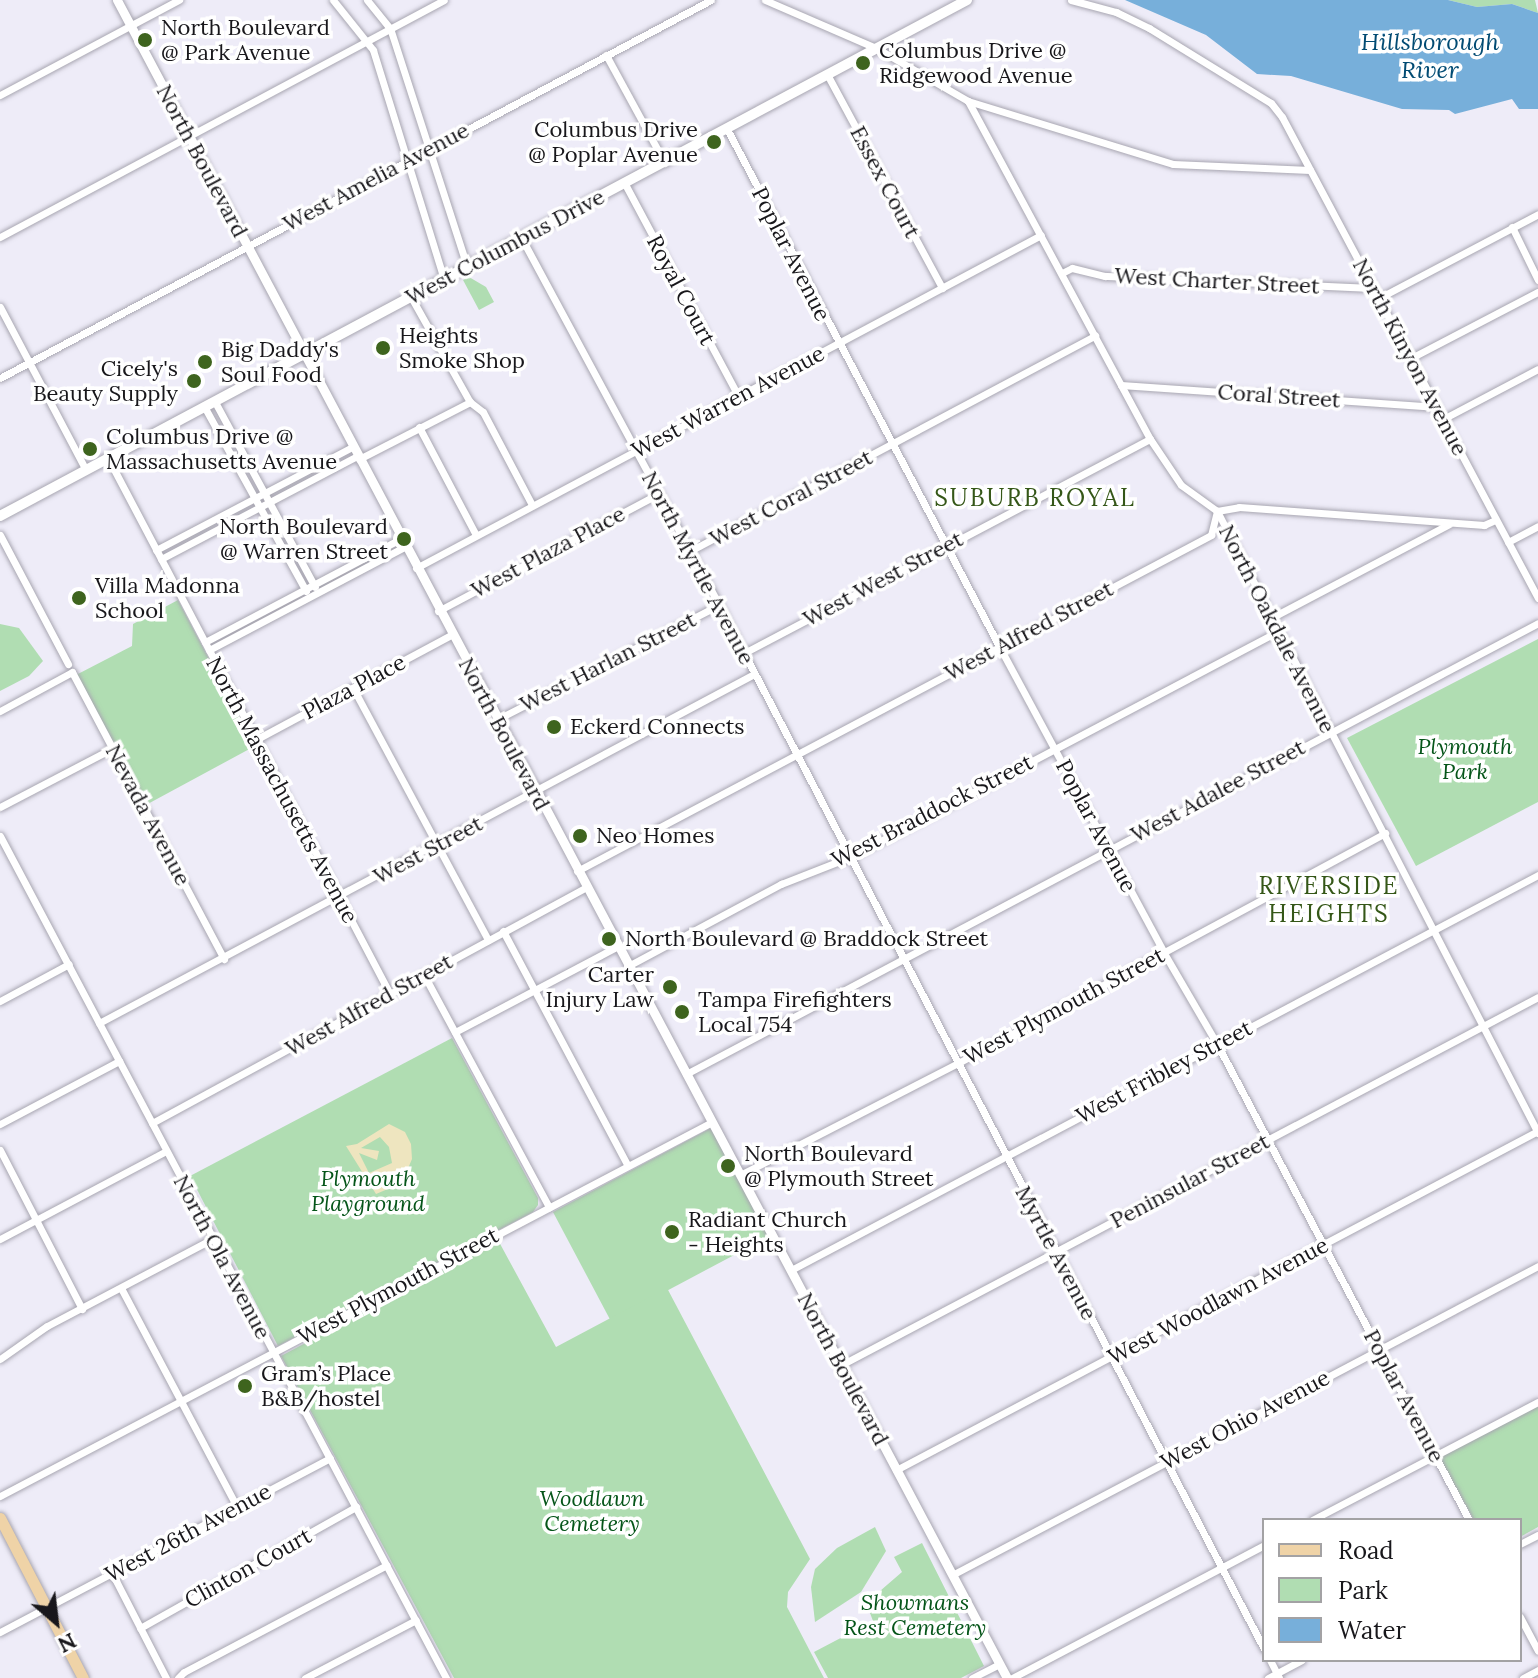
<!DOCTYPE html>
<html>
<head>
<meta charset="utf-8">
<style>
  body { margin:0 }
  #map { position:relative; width:1538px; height:1678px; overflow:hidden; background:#eeecf8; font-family:Lora,serif }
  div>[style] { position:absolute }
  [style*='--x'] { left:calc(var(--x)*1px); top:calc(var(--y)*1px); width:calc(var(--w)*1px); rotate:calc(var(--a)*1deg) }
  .green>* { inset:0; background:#b0ddb2; transform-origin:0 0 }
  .sand>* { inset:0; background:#eee5bf }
  .water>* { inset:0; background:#77afda }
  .roads { filter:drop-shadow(0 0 2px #a8a6b1) drop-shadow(0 0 2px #a8a6b1) }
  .minor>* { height:7px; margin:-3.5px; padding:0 3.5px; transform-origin:3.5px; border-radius:3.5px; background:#fff }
  .tertiary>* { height:9px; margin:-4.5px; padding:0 4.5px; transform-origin:4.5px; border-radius:4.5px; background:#fff }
  .secondary>* { height:10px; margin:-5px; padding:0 5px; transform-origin:5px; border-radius:5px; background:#fff }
  .primary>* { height:11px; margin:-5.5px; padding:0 5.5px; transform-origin:5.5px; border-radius:5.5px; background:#efd3a7 }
  .dots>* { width:22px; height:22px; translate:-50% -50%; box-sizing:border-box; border:4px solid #fff; border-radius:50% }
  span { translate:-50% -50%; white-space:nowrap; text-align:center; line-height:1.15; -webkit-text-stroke:7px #fff; paint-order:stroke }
  .poi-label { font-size:22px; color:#18171b }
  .left { translate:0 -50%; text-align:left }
  .right { translate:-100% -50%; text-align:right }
  .street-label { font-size:22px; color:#18171b }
  .park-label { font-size:22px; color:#055519; font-style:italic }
  .water-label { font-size:24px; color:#024b73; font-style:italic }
  .neighbourhood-label { font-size:24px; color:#355718; letter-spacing:2px }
  .legend { position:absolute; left:1262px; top:1518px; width:260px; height:144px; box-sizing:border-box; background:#fff; border:2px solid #a3a2a4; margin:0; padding:10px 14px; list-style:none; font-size:24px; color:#18171b }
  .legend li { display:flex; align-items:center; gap:16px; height:40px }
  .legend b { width:40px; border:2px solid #a3a2a4 }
  .north { position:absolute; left:16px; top:1582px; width:80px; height:80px; -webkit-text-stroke:6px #fff; paint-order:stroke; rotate:152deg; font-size:22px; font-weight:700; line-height:32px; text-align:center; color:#18171b }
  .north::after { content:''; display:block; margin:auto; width:28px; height:36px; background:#18171b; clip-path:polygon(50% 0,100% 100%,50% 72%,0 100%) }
</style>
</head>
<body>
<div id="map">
  <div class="green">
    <div style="clip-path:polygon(1448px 0,1535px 0,1538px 13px,1512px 4px,1477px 7px)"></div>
    <div style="clip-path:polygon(469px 277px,486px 287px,494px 302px,479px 310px,463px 280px)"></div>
    <div style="clip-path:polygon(178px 600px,255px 746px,144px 806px,76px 675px,132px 646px,133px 624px)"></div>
    <div style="clip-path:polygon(0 624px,19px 628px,43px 661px,29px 676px,0 691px)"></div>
    <div style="clip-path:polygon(1538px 639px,1538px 802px,1416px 866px,1347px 738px)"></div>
    <div style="clip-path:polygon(452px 1038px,538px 1198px,538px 1205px,533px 1212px,278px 1346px,190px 1176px)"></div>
    <div style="left:711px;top:1128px;width:123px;height:179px;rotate:62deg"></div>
    <div style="clip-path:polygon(498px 1240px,556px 1347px,667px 1288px,810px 1559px,788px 1592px,787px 1607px,824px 1678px,454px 1678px,281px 1356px)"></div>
    <div style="clip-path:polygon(1538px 1405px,1538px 1527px,1520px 1537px,1520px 1520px,1474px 1520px,1439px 1457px)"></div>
    <div style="clip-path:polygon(875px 1527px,886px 1551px,861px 1592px,815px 1622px,811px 1587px,815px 1569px,837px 1548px)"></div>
    <div style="clip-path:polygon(922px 1543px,984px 1666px,961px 1678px,828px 1678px,814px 1652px,873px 1621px,870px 1613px,880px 1591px,902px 1572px,894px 1557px)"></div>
  </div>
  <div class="sand">
    <div style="clip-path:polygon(evenodd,389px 1124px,405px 1132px,411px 1144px,412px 1159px,402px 1183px,376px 1194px,346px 1146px,357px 1144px,389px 1124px,380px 1137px,389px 1147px,392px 1163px,369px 1173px,359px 1153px,377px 1160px,379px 1151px,361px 1148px,380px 1137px)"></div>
  </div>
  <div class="water">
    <div style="clip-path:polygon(1125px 0,1448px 0,1477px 7px,1512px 4px,1538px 13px,1538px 109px,1519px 109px,1512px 99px,1455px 114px,1449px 110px,1402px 109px,1291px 76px,1257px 74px,1206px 35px)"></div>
  </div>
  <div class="roads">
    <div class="minor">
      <div style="--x:333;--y:0;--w:64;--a:51.3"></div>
      <div style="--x:373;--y:50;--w:241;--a:72.8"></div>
      <div style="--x:367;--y:0;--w:36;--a:51"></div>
      <div style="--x:390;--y:28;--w:251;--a:72.1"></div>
      <div style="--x:765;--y:0;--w:123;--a:23.4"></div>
      <div style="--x:878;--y:49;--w:104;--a:30"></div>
      <div style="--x:968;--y:101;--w:214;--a:17.1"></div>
      <div style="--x:1173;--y:164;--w:137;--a:2.5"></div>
      <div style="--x:1071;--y:0;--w:47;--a:14.9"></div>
      <div style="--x:1116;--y:12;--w:37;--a:26"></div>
      <div style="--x:1149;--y:28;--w:143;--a:31.6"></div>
      <div style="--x:1271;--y:103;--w:18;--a:52"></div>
      <div style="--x:1282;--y:117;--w:545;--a:61.98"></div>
      <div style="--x:606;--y:55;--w:123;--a:61.4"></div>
      <div style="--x:828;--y:76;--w:241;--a:61.7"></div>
      <div style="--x:0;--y:95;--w:203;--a:-28"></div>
      <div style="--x:968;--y:101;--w:384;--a:61.7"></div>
      <div style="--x:1150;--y:439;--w:55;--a:56"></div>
      <div style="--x:1181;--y:485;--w:44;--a:35.8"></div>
      <div style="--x:1217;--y:511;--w:700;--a:62.7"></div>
      <div style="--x:727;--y:129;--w:584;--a:62.25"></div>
      <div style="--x:999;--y:646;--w:349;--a:61.7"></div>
      <div style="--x:1164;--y:953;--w:105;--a:59.8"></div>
      <div style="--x:1217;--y:1044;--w:539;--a:62.1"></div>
      <div style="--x:625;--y:184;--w:240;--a:61.9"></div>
      <div style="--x:1512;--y:227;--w:59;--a:63.9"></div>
      <div style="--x:0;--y:237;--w:503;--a:-28.09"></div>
      <div style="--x:522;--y:239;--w:416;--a:61.7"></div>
      <div style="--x:719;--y:605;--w:1178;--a:62.43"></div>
      <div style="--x:1062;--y:273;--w:11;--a:-27"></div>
      <div style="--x:1072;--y:268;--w:34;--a:14"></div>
      <div style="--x:1105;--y:276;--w:269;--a:2.6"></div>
      <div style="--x:411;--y:297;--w:120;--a:60.7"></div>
      <div style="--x:470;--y:402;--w:16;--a:38"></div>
      <div style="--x:483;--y:412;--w:105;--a:62.2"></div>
      <div style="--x:1379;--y:298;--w:180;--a:-27.8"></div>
      <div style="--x:0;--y:307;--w:184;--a:62.2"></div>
      <div style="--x:1411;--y:358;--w:143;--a:-27.5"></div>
      <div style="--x:0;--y:378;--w:805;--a:-28"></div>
      <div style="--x:1121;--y:385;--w:317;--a:4"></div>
      <div style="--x:215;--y:402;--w:210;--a:61.6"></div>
      <div style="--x:205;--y:408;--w:209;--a:61.1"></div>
      <div style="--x:1443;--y:419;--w:107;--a:-27.8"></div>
      <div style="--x:419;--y:427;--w:122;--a:62.2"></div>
      <div style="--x:108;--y:458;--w:606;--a:62.25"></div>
      <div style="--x:359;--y:459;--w:125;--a:-27.2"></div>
      <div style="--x:0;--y:535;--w:146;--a:62.2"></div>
      <div style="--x:1508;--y:542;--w:34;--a:-28"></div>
      <div style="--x:156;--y:550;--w:221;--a:-27.7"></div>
      <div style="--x:690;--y:551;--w:459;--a:-28"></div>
      <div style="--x:161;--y:559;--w:221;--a:-27.7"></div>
      <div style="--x:416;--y:568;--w:708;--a:-28.05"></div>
      <div style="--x:438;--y:611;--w:249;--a:-28"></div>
      <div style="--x:1271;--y:618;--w:201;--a:-27.8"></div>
      <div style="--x:205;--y:642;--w:221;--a:-27.8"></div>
      <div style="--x:209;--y:650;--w:221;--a:-27.8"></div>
      <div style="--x:744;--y:653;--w:459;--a:-27.8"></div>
      <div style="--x:353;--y:688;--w:286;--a:61.8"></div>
      <div style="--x:0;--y:711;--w:82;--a:-28.4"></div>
      <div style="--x:72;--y:672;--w:325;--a:62.1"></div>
      <div style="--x:496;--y:720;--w:251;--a:-27.3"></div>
      <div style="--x:257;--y:739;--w:220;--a:-28.2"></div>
      <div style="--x:0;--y:807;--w:127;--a:-27.6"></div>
      <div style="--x:0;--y:836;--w:953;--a:62.09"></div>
      <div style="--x:577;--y:871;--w:718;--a:-27.92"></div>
      <div style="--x:1211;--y:535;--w:25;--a:-76"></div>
      <div style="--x:1217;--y:511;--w:22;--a:-10"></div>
      <div style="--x:1239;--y:507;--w:246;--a:4.2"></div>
      <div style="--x:1484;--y:525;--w:12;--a:-24"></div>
      <div style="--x:503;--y:931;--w:264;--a:62"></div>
      <div style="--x:628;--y:966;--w:174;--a:-28.2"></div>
      <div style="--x:781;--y:884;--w:74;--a:-21.4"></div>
      <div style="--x:850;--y:857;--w:484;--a:-27.8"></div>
      <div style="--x:424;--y:975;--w:264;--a:61.7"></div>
      <div style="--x:0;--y:1001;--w:78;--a:-28.2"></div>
      <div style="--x:99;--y:1023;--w:742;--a:-28.05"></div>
      <div style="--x:455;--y:1032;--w:184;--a:-27.8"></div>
      <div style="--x:686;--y:1074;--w:964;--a:-27.89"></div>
      <div style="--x:152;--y:1123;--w:494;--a:-28.5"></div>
      <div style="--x:0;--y:1124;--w:135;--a:-27.9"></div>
      <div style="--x:0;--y:1150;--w:179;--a:62.7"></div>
      <div style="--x:740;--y:1175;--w:247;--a:-27.2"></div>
      <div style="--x:960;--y:1062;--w:483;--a:-28.3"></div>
      <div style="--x:0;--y:1239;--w:188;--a:-27.9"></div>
      <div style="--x:791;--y:1270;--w:845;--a:-27.87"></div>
      <div style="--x:121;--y:1288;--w:248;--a:62.1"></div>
      <div style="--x:0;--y:1359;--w:57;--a:-35.1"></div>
      <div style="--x:47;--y:1326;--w:187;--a:-27.8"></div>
      <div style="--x:841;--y:1365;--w:788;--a:-27.83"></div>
      <div style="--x:896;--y:1470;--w:726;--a:-27.84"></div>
      <div style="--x:0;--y:1496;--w:804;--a:-27.71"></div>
      <div style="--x:1312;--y:1520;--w:255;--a:-27.6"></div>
      <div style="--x:1520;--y:1544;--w:20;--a:-27"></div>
      <div style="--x:112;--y:1573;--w:118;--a:62.8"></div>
      <div style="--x:952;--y:1575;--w:662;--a:-27.8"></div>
      <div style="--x:1520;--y:1617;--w:38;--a:62"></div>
      <div style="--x:140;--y:1628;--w:248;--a:-29.3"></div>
      <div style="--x:0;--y:1632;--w:373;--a:-27.8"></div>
      <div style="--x:1270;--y:1660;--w:20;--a:63"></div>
      <div style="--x:178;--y:1678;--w:8;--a:-45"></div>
      <div style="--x:184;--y:1672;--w:229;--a:-27.8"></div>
      <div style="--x:305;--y:1678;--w:125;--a:-27.6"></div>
      <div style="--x:972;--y:1678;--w:30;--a:-27"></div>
      <div style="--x:1012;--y:1678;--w:285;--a:-27.8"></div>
      <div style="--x:1268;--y:1678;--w:38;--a:-28"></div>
      <div style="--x:1523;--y:1678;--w:17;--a:-28"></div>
    </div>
    <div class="tertiary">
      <div style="--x:117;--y:0;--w:1899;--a:62.06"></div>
    </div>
    <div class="secondary">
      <div style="--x:0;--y:516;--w:1096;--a:-28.08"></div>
    </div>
    <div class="primary">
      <div style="--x:0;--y:1518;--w:180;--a:62.6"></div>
    </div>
  </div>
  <div class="dots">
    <div style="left:145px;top:40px;background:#3e641e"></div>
    <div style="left:863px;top:63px;background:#3e641e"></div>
    <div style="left:714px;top:142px;background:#3e641e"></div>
    <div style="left:383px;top:348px;background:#3e641e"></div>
    <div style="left:205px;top:362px;background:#3e641e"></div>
    <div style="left:194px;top:381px;background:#3e641e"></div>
    <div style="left:90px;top:449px;background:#3e641e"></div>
    <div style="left:404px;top:539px;background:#3e641e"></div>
    <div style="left:79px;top:598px;background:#3e641e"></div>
    <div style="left:554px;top:727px;background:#3e641e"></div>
    <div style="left:580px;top:836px;background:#3e641e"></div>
    <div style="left:609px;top:939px;background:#3e641e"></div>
    <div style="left:670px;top:987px;background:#3e641e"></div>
    <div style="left:682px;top:1012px;background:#3e641e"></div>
    <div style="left:728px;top:1166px;background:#3e641e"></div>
    <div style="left:672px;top:1232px;background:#3e641e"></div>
    <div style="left:245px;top:1386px;background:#3e641e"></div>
  </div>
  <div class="poi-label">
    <span class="left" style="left:161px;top:40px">North Boulevard<br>@ Park Avenue</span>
    <span class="left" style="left:879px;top:63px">Columbus Drive @<br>Ridgewood Avenue</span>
    <span class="right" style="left:698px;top:142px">Columbus Drive<br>@ Poplar Avenue</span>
    <span class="left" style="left:399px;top:348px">Heights<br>Smoke Shop</span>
    <span class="left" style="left:221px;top:362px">Big Daddy's<br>Soul Food</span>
    <span class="right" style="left:178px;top:381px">Cicely's<br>Beauty Supply</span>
    <span class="left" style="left:106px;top:449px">Columbus Drive @<br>Massachusetts Avenue</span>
    <span class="right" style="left:388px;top:539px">North Boulevard<br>@ Warren Street</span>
    <span class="left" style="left:95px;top:598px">Villa Madonna<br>School</span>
    <span class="left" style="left:570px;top:727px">Eckerd Connects</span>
    <span class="left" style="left:596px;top:836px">Neo Homes</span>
    <span class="left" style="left:625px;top:939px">North Boulevard @ Braddock Street</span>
    <span class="right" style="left:654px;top:987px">Carter<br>Injury Law</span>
    <span class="left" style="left:698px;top:1012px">Tampa Firefighters<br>Local 754</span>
    <span class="left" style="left:744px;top:1166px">North Boulevard<br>@ Plymouth Street</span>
    <span class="left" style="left:688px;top:1232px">Radiant Church<br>- Heights</span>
    <span class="left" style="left:261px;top:1386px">Gram’s Place<br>B&amp;B/hostel</span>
  </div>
  <div class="street-label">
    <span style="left:202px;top:161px;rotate:62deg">North Boulevard</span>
    <span style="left:376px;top:177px;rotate:-28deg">West Amelia Avenue</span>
    <span style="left:885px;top:182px;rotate:62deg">Essex Court</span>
    <span style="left:505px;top:247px;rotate:-28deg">West Columbus Drive</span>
    <span style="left:791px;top:254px;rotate:63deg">Poplar Avenue</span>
    <span style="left:1217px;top:281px;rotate:3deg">West Charter Street</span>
    <span style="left:681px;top:290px;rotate:62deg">Royal Court</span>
    <span style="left:1410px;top:357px;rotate:62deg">North Kinyon Avenue</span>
    <span style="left:1279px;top:396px;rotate:4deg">Coral Street</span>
    <span style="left:728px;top:402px;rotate:-28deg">West Warren Avenue</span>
    <span style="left:791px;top:498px;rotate:-28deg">West Coral Street</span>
    <span style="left:548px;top:552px;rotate:-28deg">West Plaza Place</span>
    <span style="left:698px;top:568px;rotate:62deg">North Myrtle Avenue</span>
    <span style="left:883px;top:579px;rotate:-28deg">West West Street</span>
    <span style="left:1277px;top:629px;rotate:63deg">North Oakdale Avenue</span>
    <span style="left:1029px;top:631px;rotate:-28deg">West Alfred Street</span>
    <span style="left:608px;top:662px;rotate:-27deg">West Harlan Street</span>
    <span style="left:354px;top:687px;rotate:-28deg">Plaza Place</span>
    <span style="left:504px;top:734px;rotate:62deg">North Boulevard</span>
    <span style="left:282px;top:790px;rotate:62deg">North Massachusetts Avenue</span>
    <span style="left:1218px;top:791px;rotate:-28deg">West Adalee Street</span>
    <span style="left:932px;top:811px;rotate:-27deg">West Braddock Street</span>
    <span style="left:148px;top:815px;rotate:62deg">Nevada Avenue</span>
    <span style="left:1096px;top:826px;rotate:62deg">Poplar Avenue</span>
    <span style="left:428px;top:850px;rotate:-28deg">West Street</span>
    <span style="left:369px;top:1005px;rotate:-29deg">West Alfred Street</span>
    <span style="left:1064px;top:1006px;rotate:-28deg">West Plymouth Street</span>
    <span style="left:1164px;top:1072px;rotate:-28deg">West Fribley Street</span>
    <span style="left:1190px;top:1181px;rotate:-28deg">Peninsular Street</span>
    <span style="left:1056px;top:1253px;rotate:62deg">Myrtle Avenue</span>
    <span style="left:222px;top:1257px;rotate:62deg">North Ola Avenue</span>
    <span style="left:398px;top:1286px;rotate:-28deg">West Plymouth Street</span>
    <span style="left:1218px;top:1301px;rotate:-28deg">West Woodlawn Avenue</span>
    <span style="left:843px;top:1369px;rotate:62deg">North Boulevard</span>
    <span style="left:1404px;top:1396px;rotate:62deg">Poplar Avenue</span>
    <span style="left:1245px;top:1420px;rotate:-28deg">West Ohio Avenue</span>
    <span style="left:188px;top:1533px;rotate:-28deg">West 26th Avenue</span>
    <span style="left:248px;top:1568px;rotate:-29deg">Clinton Court</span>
  </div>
  <div class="park-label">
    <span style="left:1465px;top:759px">Plymouth<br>Park</span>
    <span style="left:368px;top:1191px">Plymouth<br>Playground</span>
    <span style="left:592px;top:1511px">Woodlawn<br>Cemetery</span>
    <span style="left:915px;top:1615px">Showmans<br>Rest Cemetery</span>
  </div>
  <div class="water-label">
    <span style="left:1430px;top:56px">Hillsborough<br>River</span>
  </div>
  <div class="neighbourhood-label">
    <span style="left:1035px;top:498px">SUBURB ROYAL</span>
    <span style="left:1329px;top:900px">RIVERSIDE<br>HEIGHTS</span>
  </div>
  <ul class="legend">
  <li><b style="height:10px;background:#efd3a7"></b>Road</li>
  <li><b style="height:22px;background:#b0ddb2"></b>Park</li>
  <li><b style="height:22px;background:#77afda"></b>Water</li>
  </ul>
  <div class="north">N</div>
</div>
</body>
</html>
